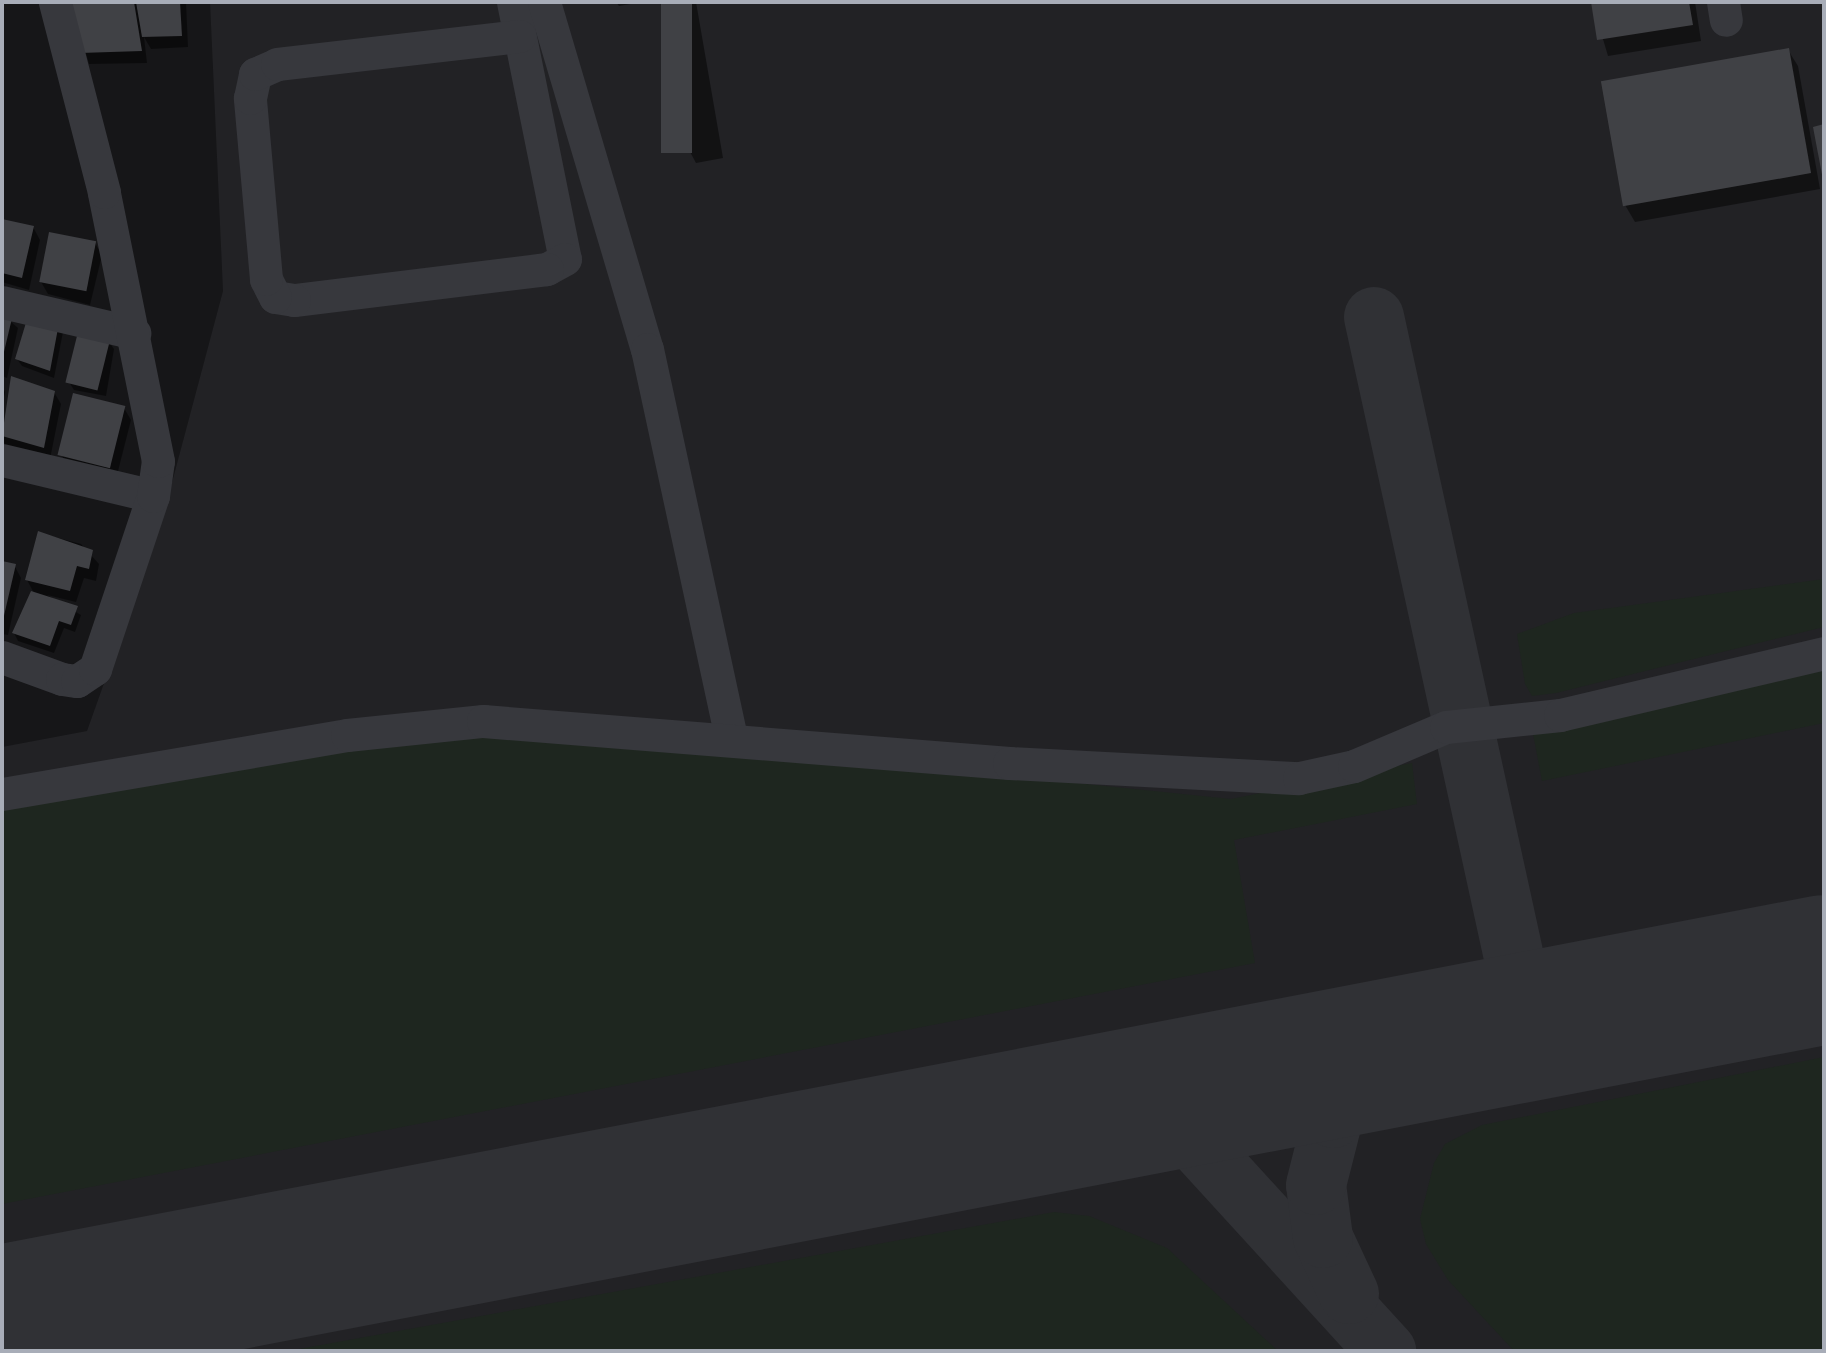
<!DOCTYPE html>
<html>
<head>
<meta charset="utf-8">
<style>
  body { margin:0 }
  #map { position:relative; width:1826px; height:1353px; overflow:hidden; background:#161618; font-family:Ubuntu,sans-serif }
  div>[style] { position:absolute }
  [style*='--x'] { left:calc(var(--x)*1px); top:calc(var(--y)*1px); width:calc(var(--w)*1px); rotate:calc(var(--a)*1deg) }
  .built>* { inset:0; background:#222225 }
  .green>* { inset:0; background:#1e261f }
  .shadow>* { inset:0; background:#0007 }
  .taxiway>* { height:60px; margin:-30px; padding:0 30px; transform-origin:30px; border-radius:30px; background:#303135 }
  .runway>* { height:149px; margin:-74.5px; padding:0 74.5px; transform-origin:74.5px; border-radius:74.5px; background:#303135 }
  .building>* { inset:0; background:#404145; transform-origin:0 0 }
  .minor>* { height:33px; margin:-16.5px; padding:0 16.5px; transform-origin:16.5px; border-radius:16.5px; background:#37383d }
  span { translate:-50% -50%; white-space:nowrap; text-align:center; line-height:1.15; -webkit-text-stroke:5px #111113; paint-order:stroke }
  .frame { position:absolute; inset:0; border:4px solid #a8adb8; pointer-events:none }
</style>
</head>
<body>
<div id="map">
  <div class="built">
    <div style="clip-path:polygon(210px 2px,1824px 2px,1824px 1351px,2px 1351px,2px 747px,87px 731px,162px 520px,223px 291px)"></div>
  </div>
  <div class="green">
    <div style="clip-path:polygon(1824px 579px,1824px 627px,1556px 693px,1532px 696px,1525px 684px,1517px 634px,1574px 613px)"></div>
    <div style="clip-path:polygon(1824px 642px,1824px 723px,1542px 781px,1531px 723px)"></div>
    <div style="clip-path:polygon(449px 718px,1231px 799px,1412px 763px,1417px 804px,1234px 840px,1255px 963px,2px 1204px,2px 790px)"></div>
    <div style="clip-path:polygon(1824px 1057px,1824px 1351px,1514px 1351px,1448px 1280px,1426px 1244px,1420px 1219px,1434px 1163px,1445px 1144px,1482px 1125px)"></div>
    <div style="clip-path:polygon(1054px 1212px,1089px 1216px,1167px 1248px,1278px 1351px,288px 1351px)"></div>
  </div>
  <div class="shadow">
    <div style="clip-path:polygon(71px 2px,186px 2px,188px 47px,151px 49px,144px 37px,147px 63px,89px 64px)"></div>
    <div style="clip-path:polygon(616px 2px,642px 2px,619px 6px)"></div>
    <div style="clip-path:polygon(663px 2px,696px 2px,723px 158px,696px 163px,689px 150px)"></div>
    <div style="clip-path:polygon(1592px 2px,1695px 2px,1701px 41px,1608px 56px)"></div>
    <div style="clip-path:polygon(1788px 50px,1798px 66px,1820px 189px,1635px 222px,1625px 205px)"></div>
    <div style="clip-path:polygon(2px 221px,33px 227px,40px 240px,29px 290px,2px 282px)"></div>
    <div style="clip-path:polygon(95px 243px,102px 255px,90px 305px,48px 294px,41px 282px)"></div>
    <div style="clip-path:polygon(2px 314px,18px 328px,7px 378px,2px 376px)"></div>
    <div style="clip-path:polygon(29px 318px,63px 332px,54px 378px,22px 366px,17px 359px)"></div>
    <div style="clip-path:polygon(109px 342px,114px 349px,106px 396px,74px 390px,69px 382px)"></div>
    <div style="clip-path:polygon(12px 379px,54px 392px,61px 404px,50px 459px,6px 446px,2px 439px)"></div>
    <div style="clip-path:polygon(2px 386px,5px 392px,2px 407px)"></div>
    <div style="clip-path:polygon(124px 408px,131px 420px,116px 479px,68px 467px,61px 454px)"></div>
    <div style="clip-path:polygon(39px 533px,81px 544px,99px 564px,96px 581px,84px 578px,76px 602px,47px 595px,81px 615px,75px 632px,64px 628px,54px 653px,18px 641px,14px 633px,35px 595px,27px 580px)"></div>
    <div style="clip-path:polygon(2px 563px,14px 565px,21px 578px,8px 635px,2px 634px)"></div>
  </div>
  <div class="taxiway">
    <div style="--x:1374;--y:317;--w:726;--a:77.67"></div>
    <div style="--x:1155;--y:1098;--w:343;--a:47.6"></div>
    <div style="--x:1349;--y:1294;--w:62;--a:-114.9"></div>
    <div style="--x:1323;--y:1238;--w:53;--a:-97.5"></div>
    <div style="--x:1316;--y:1185;--w:69;--a:-75.8"></div>
    <div style="--x:1333;--y:1118;--w:70;--a:-60.2"></div>
  </div>
  <div class="runway">
    <div style="--x:2;--y:1319;--w:1855;--a:-10.87"></div>
  </div>
  <div class="building">
    <div style="clip-path:polygon(69px 2px,134px 2px,142px 51px,80px 53px)"></div>
    <div style="clip-path:polygon(136px 2px,180px 2px,182px 36px,142px 37px)"></div>
    <div style="left:661px;top:2px;width:31px;height:151px"></div>
    <div style="clip-path:polygon(1591px 2px,1689px 2px,1693px 25px,1597px 40px)"></div>
    <div style="left:1789px;top:48px;width:127px;height:191px;rotate:80deg"></div>
    <div style="clip-path:polygon(1824px 124px,1824px 180px,1823px 180px,1813px 127px)"></div>
    <div style="clip-path:polygon(2px 219px,34px 226px,22px 278px,2px 273px)"></div>
    <div style="left:49px;top:232px;width:48px;height:51px;rotate:11deg"></div>
    <div style="clip-path:polygon(2px 312px,13px 314px,3px 356px,2px 356px)"></div>
    <div style="clip-path:polygon(28px 316px,59px 323px,50px 371px,15px 359px)"></div>
    <div style="left:78px;top:332px;width:33px;height:52px;rotate:14deg"></div>
    <div style="clip-path:polygon(11px 376px,55px 391px,44px 448px,2px 436px)"></div>
    <div style="left:73px;top:393px;width:54px;height:64px;rotate:14deg"></div>
    <div style="clip-path:polygon(38px 531px,93px 550px,89px 569px,77px 566px,70px 591px,25px 580px)"></div>
    <div style="clip-path:polygon(2px 561px,16px 564px,3px 620px,2px 620px)"></div>
    <div style="clip-path:polygon(31px 591px,78px 606px,71px 625px,59px 621px,50px 646px,12px 633px)"></div>
  </div>
  <div class="minor">
    <div style="--x:513;--y:2;--w:262;--a:78.6"></div>
    <div style="--x:565;--y:259;--w:21;--a:151"></div>
    <div style="--x:547;--y:269;--w:255;--a:173"></div>
    <div style="--x:294;--y:300;--w:19;--a:-171"></div>
    <div style="--x:275;--y:297;--w:20;--a:-117"></div>
    <div style="--x:266;--y:279;--w:182;--a:-95.1"></div>
    <div style="--x:250;--y:98;--w:25;--a:-78"></div>
    <div style="--x:255;--y:74;--w:24;--a:-24"></div>
    <div style="--x:277;--y:64;--w:244;--a:-6.6"></div>
    <div style="--x:544;--y:2;--w:362;--a:73.5"></div>
    <div style="--x:647;--y:349;--w:398;--a:77.8"></div>
    <div style="--x:1723;--y:2;--w:18;--a:81"></div>
    <div style="--x:2;--y:302;--w:136;--a:13.2"></div>
    <div style="--x:2;--y:460;--w:155;--a:13.4"></div>
    <div style="--x:2;--y:657;--w:64;--a:20.1"></div>
    <div style="--x:62;--y:679;--w:15;--a:8"></div>
    <div style="--x:77;--y:681;--w:22;--a:-34"></div>
    <div style="--x:95;--y:669;--w:182;--a:-71.5"></div>
    <div style="--x:153;--y:496;--w:35;--a:-82"></div>
    <div style="--x:158;--y:461;--w:274;--a:-101.4"></div>
    <div style="--x:104;--y:192;--w:196;--a:-104.5"></div>
    <div style="--x:2;--y:794;--w:350;--a:-9.7"></div>
    <div style="--x:347;--y:735;--w:137;--a:-5.9"></div>
    <div style="--x:483;--y:721;--w:528;--a:4.57"></div>
    <div style="--x:1009;--y:763;--w:290;--a:3"></div>
    <div style="--x:1299;--y:778;--w:56;--a:-12.3"></div>
    <div style="--x:1354;--y:766;--w:100;--a:-23"></div>
    <div style="--x:1446;--y:727;--w:115;--a:-6"></div>
    <div style="--x:1560;--y:715;--w:271;--a:-13.2"></div>
  </div>
  <div class="frame"></div>
</div>
</body>
</html>
